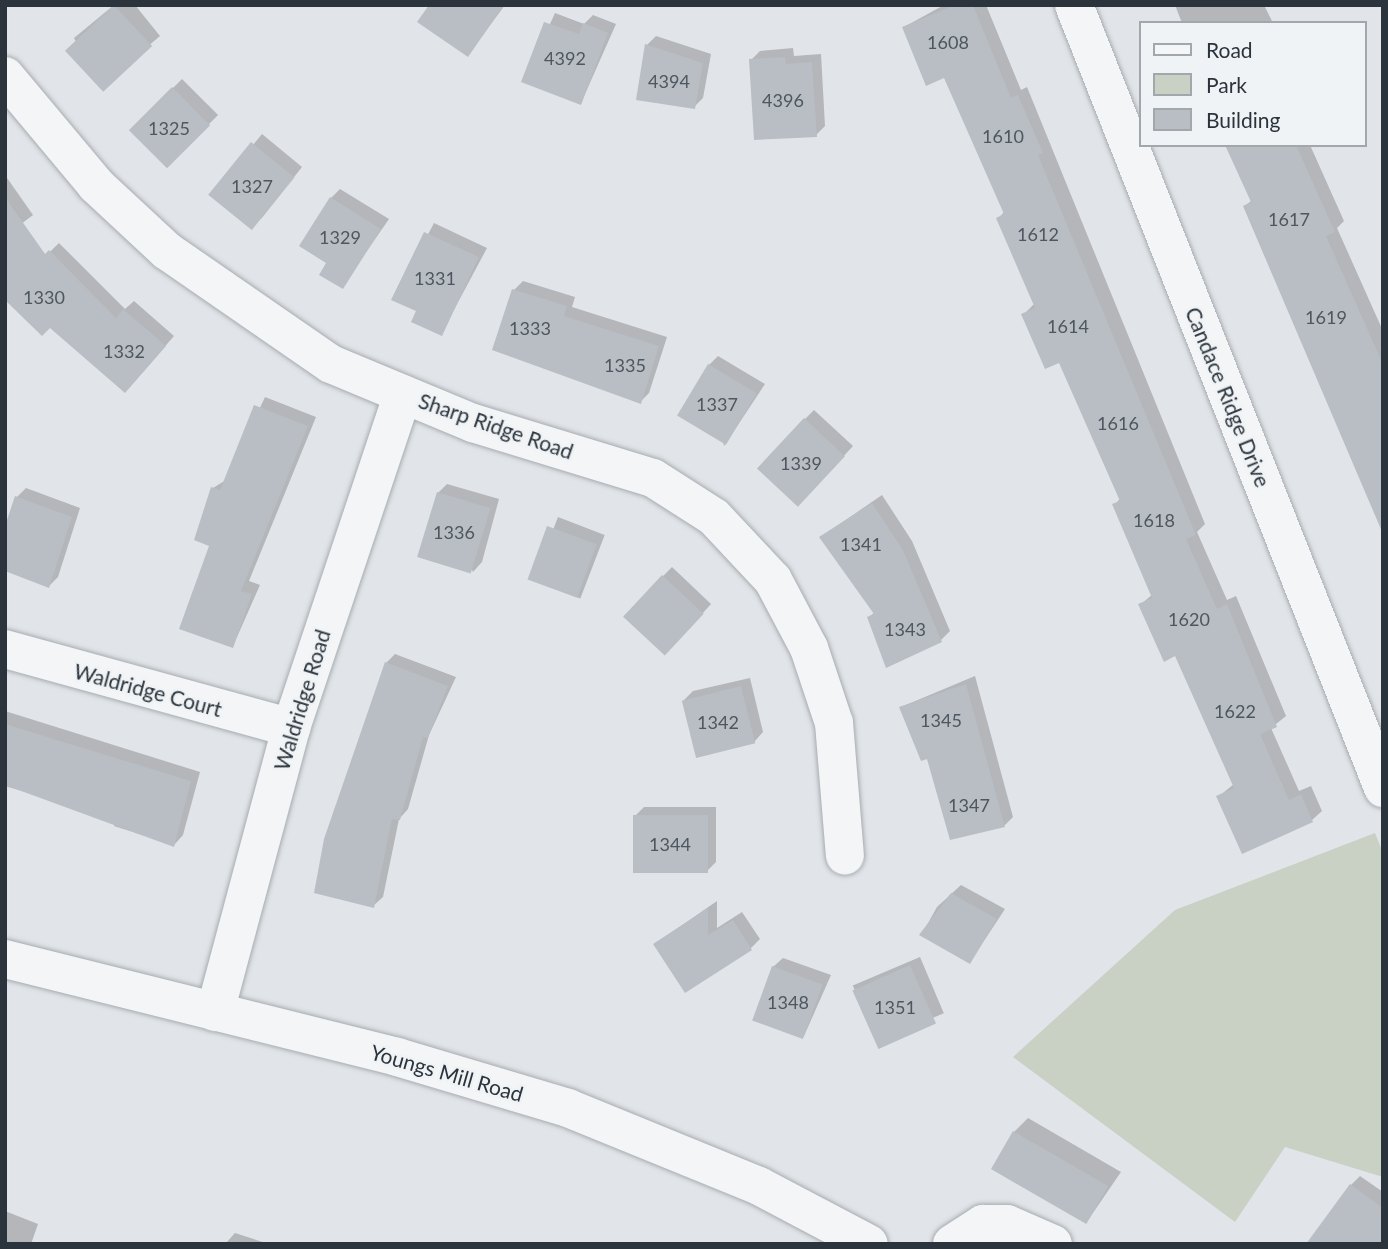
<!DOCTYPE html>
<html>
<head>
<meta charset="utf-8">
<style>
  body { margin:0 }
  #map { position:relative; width:1388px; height:1249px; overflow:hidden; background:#e1e4e8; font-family:Lato,sans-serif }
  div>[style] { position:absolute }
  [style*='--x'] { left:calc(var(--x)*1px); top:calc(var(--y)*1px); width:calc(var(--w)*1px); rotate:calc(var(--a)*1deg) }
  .green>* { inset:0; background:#c8d1c3 }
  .shadow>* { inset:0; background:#0003; transform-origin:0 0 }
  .building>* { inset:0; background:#b8bec4; transform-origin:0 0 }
  .roads { filter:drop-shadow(0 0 2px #a7acb1) drop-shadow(0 0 2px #a7acb1) }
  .minor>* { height:38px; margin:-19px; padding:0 19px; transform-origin:19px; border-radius:19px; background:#f3f5f6 }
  span { translate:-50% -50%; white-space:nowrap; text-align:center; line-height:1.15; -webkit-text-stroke:5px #f0f3f5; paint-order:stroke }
  .number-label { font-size:18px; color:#4e565f }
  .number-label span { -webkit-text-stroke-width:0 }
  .street-label { font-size:21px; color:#2b343d }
  .frame { position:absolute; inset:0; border:7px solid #2b343d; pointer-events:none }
  .legend { position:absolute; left:1139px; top:21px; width:228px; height:126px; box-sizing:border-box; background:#f0f3f5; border:2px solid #a1a7ab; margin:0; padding:9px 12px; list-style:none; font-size:21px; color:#2b343d }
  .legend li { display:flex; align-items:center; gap:14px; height:35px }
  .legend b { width:35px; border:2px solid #a1a7ab }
</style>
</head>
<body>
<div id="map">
  <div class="green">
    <div style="clip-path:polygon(1375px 833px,1383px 853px,1383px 1177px,1285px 1147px,1235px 1222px,1013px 1057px,1175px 910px)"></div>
  </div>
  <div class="shadow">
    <div style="clip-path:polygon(114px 5px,135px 5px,160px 36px,100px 87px,74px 38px)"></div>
    <div style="clip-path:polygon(431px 5px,505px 5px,468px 55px)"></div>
    <div style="clip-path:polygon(944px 5px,986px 5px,1021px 90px,1027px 87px,1205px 524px,1197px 532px,1227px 600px,1236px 596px,1286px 716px,1271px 728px,1299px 791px,1311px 786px,1322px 811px,1312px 820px,1218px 797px,1234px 784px,1176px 654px,1140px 605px,1153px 594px,1114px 505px,1121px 498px,1060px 361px,1023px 315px,1035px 303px,998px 219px,1005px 211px,945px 76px,904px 27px)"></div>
    <div style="clip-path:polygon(1175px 5px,1264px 5px,1273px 23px,1182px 23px)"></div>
    <div style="clip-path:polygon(555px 13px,584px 24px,593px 15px,616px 24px,581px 103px,524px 81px)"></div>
    <div style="clip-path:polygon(656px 36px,711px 54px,703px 98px,694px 107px,647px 45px)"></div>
    <div style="clip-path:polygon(793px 48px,794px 56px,821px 54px,825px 126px,816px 135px,751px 60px,760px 51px)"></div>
    <div style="left:182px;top:79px;width:51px;height:72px;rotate:45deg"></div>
    <div style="clip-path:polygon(262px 134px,302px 167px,261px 219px,211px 196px)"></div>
    <div style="clip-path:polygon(1230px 145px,1310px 145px,1344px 221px,1337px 228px,1383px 331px,1383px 528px,1245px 206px,1252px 200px)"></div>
    <div style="clip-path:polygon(5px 175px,33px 215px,5px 236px)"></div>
    <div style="clip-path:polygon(340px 189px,389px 219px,342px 287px,329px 262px,331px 198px)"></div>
    <div style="clip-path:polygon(434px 223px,487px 248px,441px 334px,418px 310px,394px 299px)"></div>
    <div style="clip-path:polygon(59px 243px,125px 309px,134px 301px,174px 336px,134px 382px,5px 296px)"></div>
    <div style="clip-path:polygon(523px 281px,575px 297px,572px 307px,667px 337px,649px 393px,640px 402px,514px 290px)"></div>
    <div style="clip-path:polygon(718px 356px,765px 384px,724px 446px,709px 365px)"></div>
    <div style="clip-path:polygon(265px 397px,316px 417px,249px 581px,260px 585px,233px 646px,211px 545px,213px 488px,226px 480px)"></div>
    <div style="clip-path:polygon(814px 410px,853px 446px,807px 496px,805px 419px)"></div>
    <div style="clip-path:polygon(447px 484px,499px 499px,482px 562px,473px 572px,438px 493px)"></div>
    <div style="clip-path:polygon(26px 488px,80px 508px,58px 577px,49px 586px,17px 497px)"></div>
    <div style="clip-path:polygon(882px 495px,912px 541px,950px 631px,941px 640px,869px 617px,875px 612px,821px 537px)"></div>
    <div style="left:558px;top:517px;width:50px;height:68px;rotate:21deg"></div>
    <div style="clip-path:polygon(672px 567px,711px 604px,673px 646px,624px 616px)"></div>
    <div style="clip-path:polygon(395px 654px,456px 677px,429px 735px,408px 809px,399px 819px,383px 897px,373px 906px,386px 663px)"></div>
    <div style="clip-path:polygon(975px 676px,1013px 817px,1004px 826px,928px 757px,901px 707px)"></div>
    <div style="clip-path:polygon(750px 678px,763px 732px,754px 742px,684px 700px,693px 691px)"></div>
    <div style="clip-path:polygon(5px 711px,200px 772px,183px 835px,174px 845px,114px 826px,116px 819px,5px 786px)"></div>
    <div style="clip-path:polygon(644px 807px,716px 807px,716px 862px,707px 871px,635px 816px)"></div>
    <div style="clip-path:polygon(961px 885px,1005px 909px,970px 962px,922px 934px,937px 907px)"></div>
    <div style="clip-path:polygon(717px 901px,717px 928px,742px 912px,760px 939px,751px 948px,655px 944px)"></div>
    <div style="left:920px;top:957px;width:61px;height:73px;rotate:67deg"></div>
    <div style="clip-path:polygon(783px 958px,831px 975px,804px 1036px,773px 967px)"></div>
    <div style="clip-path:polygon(1028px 1118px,1121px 1172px,1086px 1223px,1014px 1132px)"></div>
    <div style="clip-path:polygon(1360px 1176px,1383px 1192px,1383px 1244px,1351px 1185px)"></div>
    <div style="clip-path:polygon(5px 1211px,38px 1224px,31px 1244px,5px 1244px)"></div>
    <div style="clip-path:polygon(235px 1233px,269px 1244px,225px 1244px)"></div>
  </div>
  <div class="building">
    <div style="left:114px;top:5px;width:56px;height:67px;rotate:47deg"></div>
    <div style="clip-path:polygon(429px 5px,504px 5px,468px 57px,417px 22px)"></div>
    <div style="clip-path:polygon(955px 5px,973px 5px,1011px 98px,1018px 95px,1043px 153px,1038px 155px,1196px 535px,1186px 539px,1217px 609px,1227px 604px,1277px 727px,1260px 734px,1289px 800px,1301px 794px,1313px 822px,1242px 854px,1216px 796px,1234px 788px,1175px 656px,1164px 662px,1138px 604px,1152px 598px,1112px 504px,1120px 501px,1059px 363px,1045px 369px,1021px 314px,1035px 308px,996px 218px,1004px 214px,944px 78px,926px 86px,902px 27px)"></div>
    <div style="clip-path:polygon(544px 22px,579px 34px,583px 23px,608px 33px,581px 105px,521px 82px)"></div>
    <div style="clip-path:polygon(645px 44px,703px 63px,695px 109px,636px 100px)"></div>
    <div style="clip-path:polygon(785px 57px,786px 64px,812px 62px,817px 137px,754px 140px,749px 59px)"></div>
    <div style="left:172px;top:87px;width:54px;height:61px;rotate:45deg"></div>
    <div style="left:251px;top:142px;width:56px;height:68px;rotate:39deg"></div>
    <div style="clip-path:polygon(1225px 145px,1296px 145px,1335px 232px,1326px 236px,1383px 364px,1383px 534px,1243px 206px,1251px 202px)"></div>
    <div style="clip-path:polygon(5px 197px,45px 254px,49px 250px,116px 318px,123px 309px,166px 346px,125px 393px,50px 328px,42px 336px,5px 300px)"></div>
    <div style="clip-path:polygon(330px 197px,381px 229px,343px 289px,319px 275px,326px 263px,299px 246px)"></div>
    <div style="clip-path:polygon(424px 232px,479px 257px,442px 336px,411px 322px,416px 311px,391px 300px)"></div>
    <div style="clip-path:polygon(512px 289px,567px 306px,564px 316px,659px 346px,641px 404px,492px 350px)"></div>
    <div style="left:708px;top:364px;width:57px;height:60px;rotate:31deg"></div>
    <div style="clip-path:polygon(254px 405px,308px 426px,241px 591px,252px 594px,233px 648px,179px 629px,209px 546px,194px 540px,211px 487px,220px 490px)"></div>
    <div style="left:804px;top:418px;width:56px;height:69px;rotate:43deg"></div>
    <div style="left:437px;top:492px;width:56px;height:68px;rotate:17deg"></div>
    <div style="clip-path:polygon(15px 496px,72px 517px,49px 588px,5px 571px,5px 526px)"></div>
    <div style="clip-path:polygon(872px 503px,903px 550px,942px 642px,886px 668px,867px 617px,874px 614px,819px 537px)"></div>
    <div style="left:547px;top:526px;width:53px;height:57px;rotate:20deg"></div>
    <div style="left:662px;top:575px;width:57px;height:57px;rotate:43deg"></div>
    <div style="clip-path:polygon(385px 662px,448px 686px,428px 738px,423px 737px,400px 820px,392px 819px,374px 908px,314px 893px,324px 839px)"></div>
    <div style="clip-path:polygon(966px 684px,1005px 827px,950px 840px,927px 759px,921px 761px,899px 707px)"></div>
    <div style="left:741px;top:686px;width:59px;height:61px;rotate:76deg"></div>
    <div style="clip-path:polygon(5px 724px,191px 781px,174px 847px,5px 785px)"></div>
    <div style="left:708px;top:815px;width:58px;height:75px;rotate:90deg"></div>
    <div style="clip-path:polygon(951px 893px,997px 919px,970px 964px,919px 935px)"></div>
    <div style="clip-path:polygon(708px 908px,708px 935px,733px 920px,752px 950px,685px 993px,653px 944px)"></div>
    <div style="left:910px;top:965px;width:64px;height:63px;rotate:66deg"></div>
    <div style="left:772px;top:966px;width:54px;height:58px;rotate:20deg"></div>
    <div style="left:1013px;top:1131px;width:110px;height:44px;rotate:30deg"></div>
    <div style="clip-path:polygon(1350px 1184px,1383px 1208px,1383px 1244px,1306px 1244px)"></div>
  </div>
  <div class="roads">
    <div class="minor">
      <div style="--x:1074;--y:5;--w:842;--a:68.46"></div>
      <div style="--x:5;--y:76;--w:142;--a:50.1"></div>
      <div style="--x:96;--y:185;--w:97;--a:42.9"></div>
      <div style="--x:167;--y:251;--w:199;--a:34.6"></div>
      <div style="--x:331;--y:364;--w:154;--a:22.6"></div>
      <div style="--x:473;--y:423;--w:188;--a:17"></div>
      <div style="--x:653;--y:478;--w:72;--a:32.6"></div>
      <div style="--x:714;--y:517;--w:86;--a:46.9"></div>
      <div style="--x:773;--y:580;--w:77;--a:62.1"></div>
      <div style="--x:809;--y:648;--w:79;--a:71.6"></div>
      <div style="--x:834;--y:723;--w:133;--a:85.3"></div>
      <div style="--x:5;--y:649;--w:297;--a:15.4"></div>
      <div style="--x:5;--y:959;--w:404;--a:14"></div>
      <div style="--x:397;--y:1057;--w:178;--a:16.6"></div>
      <div style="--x:568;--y:1108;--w:206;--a:22.2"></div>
      <div style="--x:759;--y:1186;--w:124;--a:27.8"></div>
      <div style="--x:215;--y:1012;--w:294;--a:-75"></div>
      <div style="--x:291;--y:728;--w:352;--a:-71.5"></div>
      <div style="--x:952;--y:1244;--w:37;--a:-33"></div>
      <div style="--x:983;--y:1224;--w:24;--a:0"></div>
      <div style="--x:1007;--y:1224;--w:50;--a:23.5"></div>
    </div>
  </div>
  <div class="number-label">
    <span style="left:948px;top:42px">1608</span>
    <span style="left:565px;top:58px">4392</span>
    <span style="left:669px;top:81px">4394</span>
    <span style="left:783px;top:100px">4396</span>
    <span style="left:169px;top:128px">1325</span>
    <span style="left:1003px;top:136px">1610</span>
    <span style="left:252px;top:186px">1327</span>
    <span style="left:1289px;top:219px">1617</span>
    <span style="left:1038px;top:234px">1612</span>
    <span style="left:340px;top:237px">1329</span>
    <span style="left:435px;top:278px">1331</span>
    <span style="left:44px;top:297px">1330</span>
    <span style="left:1326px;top:317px">1619</span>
    <span style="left:1068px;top:326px">1614</span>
    <span style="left:530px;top:328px">1333</span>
    <span style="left:124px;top:351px">1332</span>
    <span style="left:625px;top:365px">1335</span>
    <span style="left:717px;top:404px">1337</span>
    <span style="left:1118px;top:423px">1616</span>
    <span style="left:801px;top:463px">1339</span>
    <span style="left:1154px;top:520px">1618</span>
    <span style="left:454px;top:532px">1336</span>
    <span style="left:861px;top:544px">1341</span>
    <span style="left:1189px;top:619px">1620</span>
    <span style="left:905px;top:629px">1343</span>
    <span style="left:1235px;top:711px">1622</span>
    <span style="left:941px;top:720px">1345</span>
    <span style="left:718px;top:722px">1342</span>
    <span style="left:969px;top:805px">1347</span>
    <span style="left:670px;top:844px">1344</span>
    <span style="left:788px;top:1002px">1348</span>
    <span style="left:895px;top:1007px">1351</span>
  </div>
  <div class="street-label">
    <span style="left:1228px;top:397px;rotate:68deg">Candace Ridge Drive</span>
    <span style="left:496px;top:426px;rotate:19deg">Sharp Ridge Road</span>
    <span style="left:148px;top:690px;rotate:15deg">Waldridge Court</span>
    <span style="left:302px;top:700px;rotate:-73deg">Waldridge Road</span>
    <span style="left:447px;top:1073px;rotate:16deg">Youngs Mill Road</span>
  </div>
  <div class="frame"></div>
  <ul class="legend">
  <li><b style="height:9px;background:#f3f5f6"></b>Road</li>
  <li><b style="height:19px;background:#c8d1c3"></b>Park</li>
  <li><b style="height:19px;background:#b8bec4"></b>Building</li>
  </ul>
</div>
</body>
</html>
